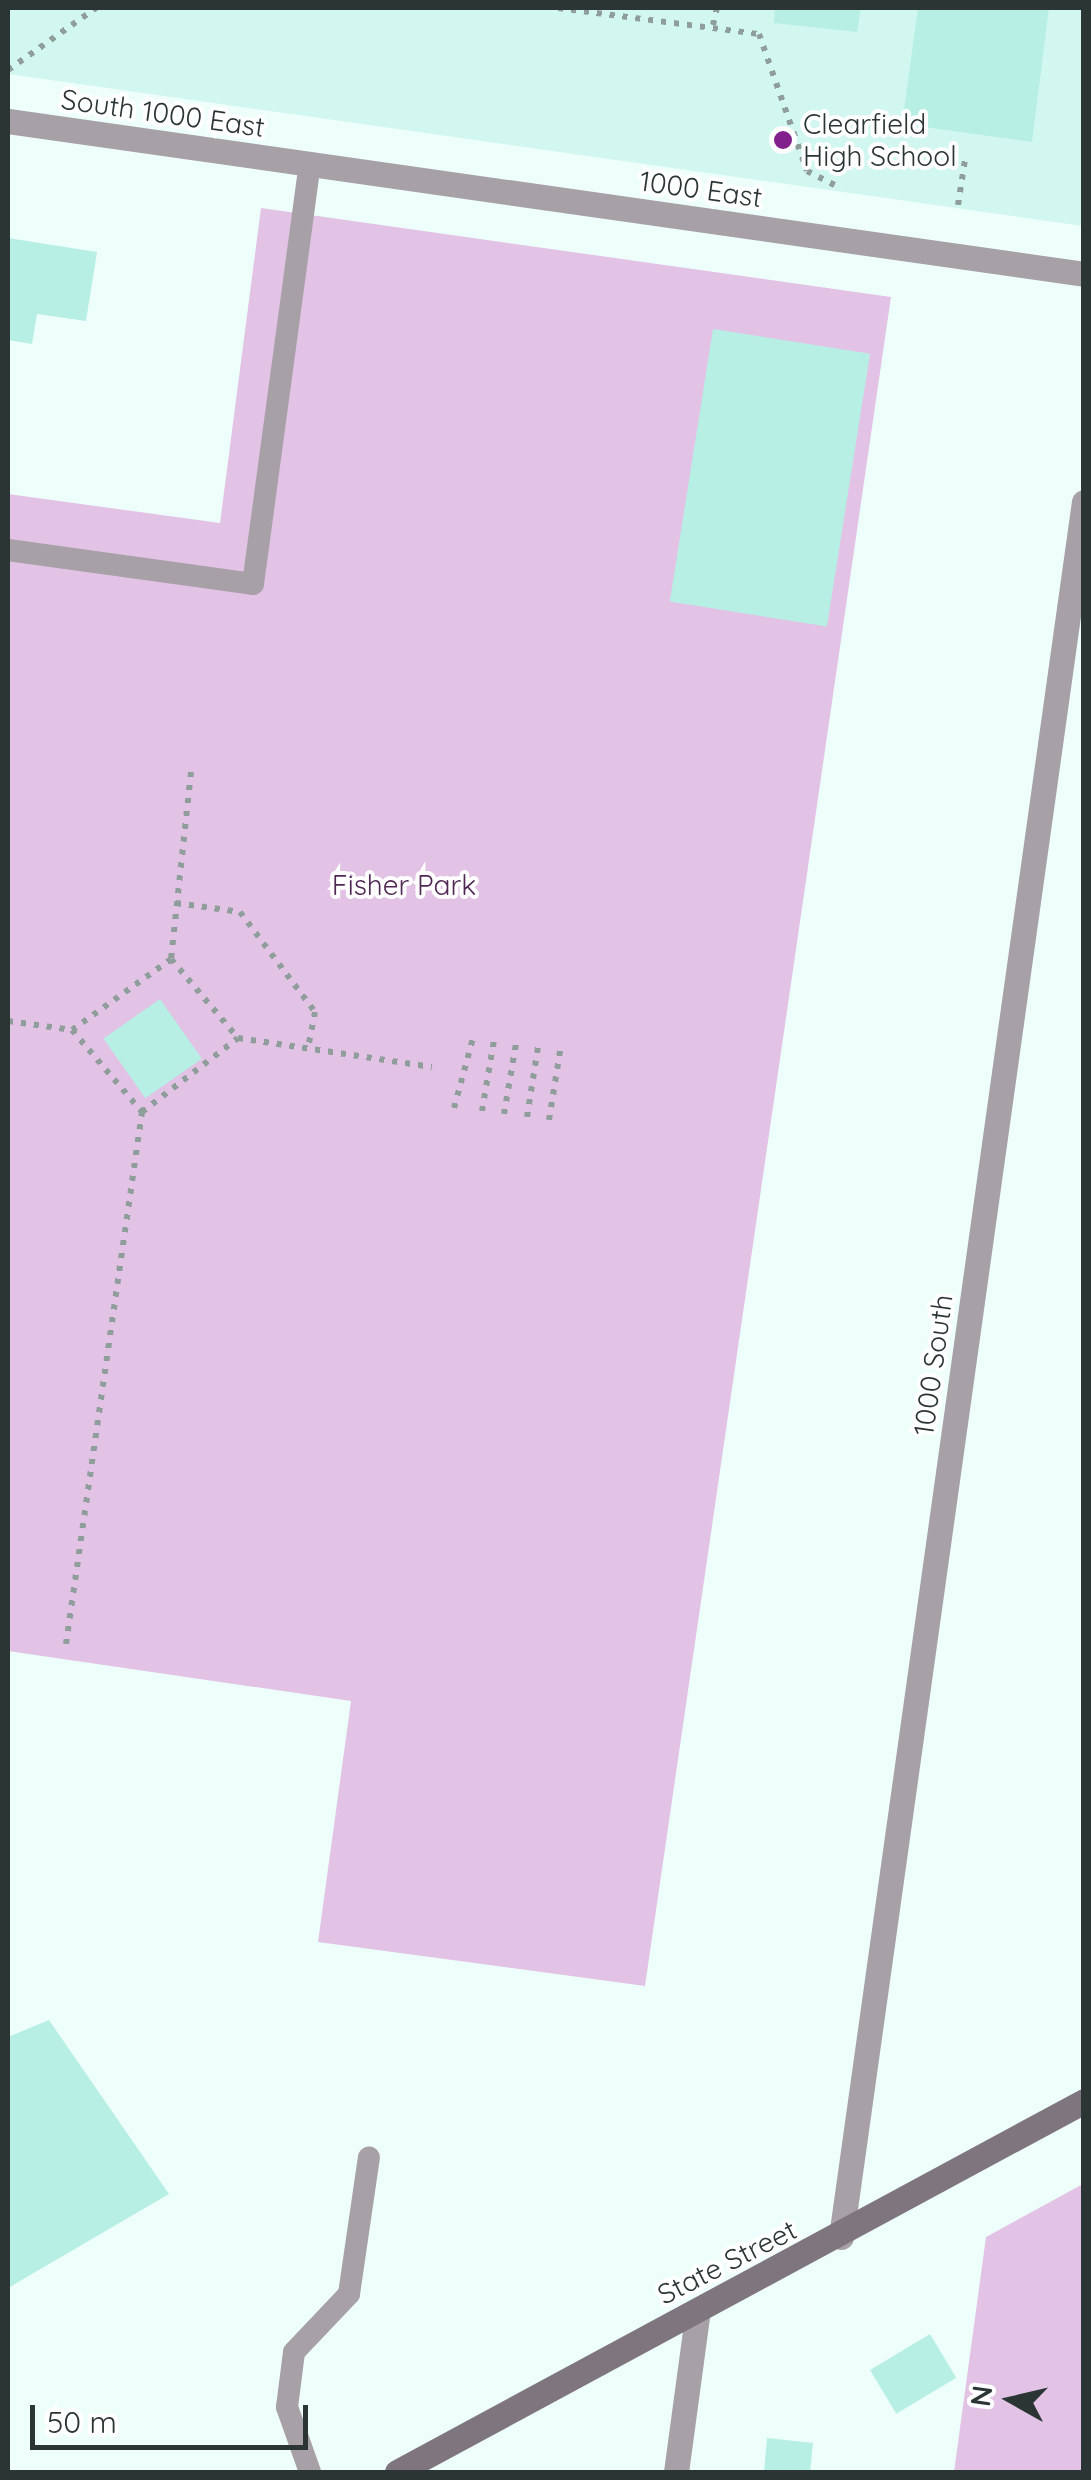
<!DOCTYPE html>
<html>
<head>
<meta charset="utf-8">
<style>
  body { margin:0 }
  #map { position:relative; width:1091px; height:2480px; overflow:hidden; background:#eefffb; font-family:Quicksand,sans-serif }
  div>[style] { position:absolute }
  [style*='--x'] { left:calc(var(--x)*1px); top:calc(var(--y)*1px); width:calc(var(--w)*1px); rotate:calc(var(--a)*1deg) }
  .built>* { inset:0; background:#d2f7f0 }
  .green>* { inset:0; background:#e2c3e5 }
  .building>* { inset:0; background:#b7efe5; transform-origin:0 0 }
  .path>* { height:6px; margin-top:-3px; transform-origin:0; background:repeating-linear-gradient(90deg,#909e9b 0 5px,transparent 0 13px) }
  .service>* { height:22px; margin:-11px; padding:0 11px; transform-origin:11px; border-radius:11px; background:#a7a0a7 }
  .minor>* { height:25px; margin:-12.5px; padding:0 12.5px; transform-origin:12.5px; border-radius:12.5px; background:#a7a0a7 }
  .tertiary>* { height:25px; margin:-12.5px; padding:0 12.5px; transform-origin:12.5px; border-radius:12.5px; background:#a7a0a7 }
  .secondary>* { height:25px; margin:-12.5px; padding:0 12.5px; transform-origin:12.5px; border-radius:12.5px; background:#7f757f }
  .dots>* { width:28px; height:28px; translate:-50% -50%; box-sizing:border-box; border:5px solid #fff; border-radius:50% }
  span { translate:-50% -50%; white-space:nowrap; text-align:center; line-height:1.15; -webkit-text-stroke:8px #fff; paint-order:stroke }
  .street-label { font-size:28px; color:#2b3634 }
  .poi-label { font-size:28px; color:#2b3634 }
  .left { translate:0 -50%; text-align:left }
  .park-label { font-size:28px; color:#502854 }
  .frame { position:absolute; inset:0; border:10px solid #2b3634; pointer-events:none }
  .north { position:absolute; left:961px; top:2350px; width:100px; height:100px; -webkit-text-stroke:8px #fff; paint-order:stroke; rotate:278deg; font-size:28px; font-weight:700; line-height:40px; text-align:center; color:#2b3634 }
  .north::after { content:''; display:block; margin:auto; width:35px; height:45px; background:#2b3634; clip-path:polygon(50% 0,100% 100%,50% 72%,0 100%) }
  .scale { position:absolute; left:30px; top:2405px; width:278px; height:45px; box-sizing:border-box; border:5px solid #2b3634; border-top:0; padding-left:12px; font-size:30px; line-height:35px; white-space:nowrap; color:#2b3634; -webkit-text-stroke:8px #fff; paint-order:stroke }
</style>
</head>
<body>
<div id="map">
  <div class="built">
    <div style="clip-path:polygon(8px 8px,1083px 8px,1083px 226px,8px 74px)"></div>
  </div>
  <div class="green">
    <div style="clip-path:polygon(261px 208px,891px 297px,645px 1986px,318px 1942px,351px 1701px,8px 1651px,8px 494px,220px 523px)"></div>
    <div style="clip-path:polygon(1083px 2184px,1083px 2472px,954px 2472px,986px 2237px)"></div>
  </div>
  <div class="building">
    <div style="clip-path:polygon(775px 8px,861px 8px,857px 32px,774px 23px)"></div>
    <div style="clip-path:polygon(918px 8px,1049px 8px,1032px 142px,902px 124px)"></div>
    <div style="clip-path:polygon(8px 238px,97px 252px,86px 321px,37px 314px,32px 344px,8px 340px)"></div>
    <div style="left:713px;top:329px;width:159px;height:276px;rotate:9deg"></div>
    <div style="left:160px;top:999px;width:73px;height:69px;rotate:55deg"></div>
    <div style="clip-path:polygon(49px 2020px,169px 2194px,8px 2288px,8px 2037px)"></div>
    <div style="left:930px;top:2334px;width:51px;height:70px;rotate:59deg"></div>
    <div style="clip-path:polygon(767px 2438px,813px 2443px,810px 2472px,764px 2472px)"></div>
  </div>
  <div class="path">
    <div style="--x:558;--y:8;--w:203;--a:7.4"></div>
    <div style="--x:759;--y:34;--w:145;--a:70.7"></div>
    <div style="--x:807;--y:171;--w:37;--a:27"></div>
    <div style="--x:713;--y:25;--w:17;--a:-77"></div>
    <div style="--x:8;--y:70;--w:108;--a:-35.2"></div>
    <div style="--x:958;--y:205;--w:46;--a:-81.2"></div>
    <div style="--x:191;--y:772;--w:188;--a:96.1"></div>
    <div style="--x:171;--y:959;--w:104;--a:49.7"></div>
    <div style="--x:176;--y:903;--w:65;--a:8"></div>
    <div style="--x:240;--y:912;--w:125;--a:53.1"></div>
    <div style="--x:315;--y:1012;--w:37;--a:101"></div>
    <div style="--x:8;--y:1021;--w:65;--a:8"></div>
    <div style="--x:72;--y:1030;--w:122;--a:-35.6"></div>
    <div style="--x:72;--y:1030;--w:108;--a:49.5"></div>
    <div style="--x:454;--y:1108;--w:73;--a:-74.8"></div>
    <div style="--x:482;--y:1111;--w:72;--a:-80.4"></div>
    <div style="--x:504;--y:1114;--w:71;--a:-80.3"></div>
    <div style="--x:527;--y:1117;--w:71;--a:-81.1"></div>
    <div style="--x:549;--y:1120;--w:70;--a:-80.9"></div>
    <div style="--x:66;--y:1644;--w:537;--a:-81.87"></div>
    <div style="--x:142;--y:1112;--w:121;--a:-37.6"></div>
    <div style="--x:238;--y:1038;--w:196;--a:8.5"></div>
  </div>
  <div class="service">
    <div style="--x:8;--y:550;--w:247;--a:7.9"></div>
    <div style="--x:253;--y:584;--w:424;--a:-82.3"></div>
    <div style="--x:310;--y:2472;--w:69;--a:-109.5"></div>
    <div style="--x:287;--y:2407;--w:55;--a:-82.7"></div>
    <div style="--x:294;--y:2352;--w:80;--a:-46.5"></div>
    <div style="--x:349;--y:2294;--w:138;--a:-81.7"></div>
  </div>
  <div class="minor">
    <div style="--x:841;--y:2237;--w:1752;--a:-82.03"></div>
    <div style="--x:676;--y:2472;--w:163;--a:-82.3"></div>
  </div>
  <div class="tertiary">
    <div style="--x:8;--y:121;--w:1087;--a:8.09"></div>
  </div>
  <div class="secondary">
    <div style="--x:397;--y:2472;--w:781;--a:-28.37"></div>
  </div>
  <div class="dots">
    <div style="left:783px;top:140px;background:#82218c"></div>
  </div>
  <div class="street-label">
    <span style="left:163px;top:113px;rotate:8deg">South 1000 East</span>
    <span style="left:701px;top:189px;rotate:8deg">1000 East</span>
    <span style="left:933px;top:1365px;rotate:-82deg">1000 South</span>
    <span style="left:727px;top:2262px;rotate:-27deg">State Street</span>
  </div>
  <div class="poi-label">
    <span class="left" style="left:803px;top:140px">Clearfield<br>High School</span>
  </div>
  <div class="park-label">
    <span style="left:404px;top:885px">Fisher Park</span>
  </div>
  <div class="frame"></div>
  <div class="north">N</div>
  <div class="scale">50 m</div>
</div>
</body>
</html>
